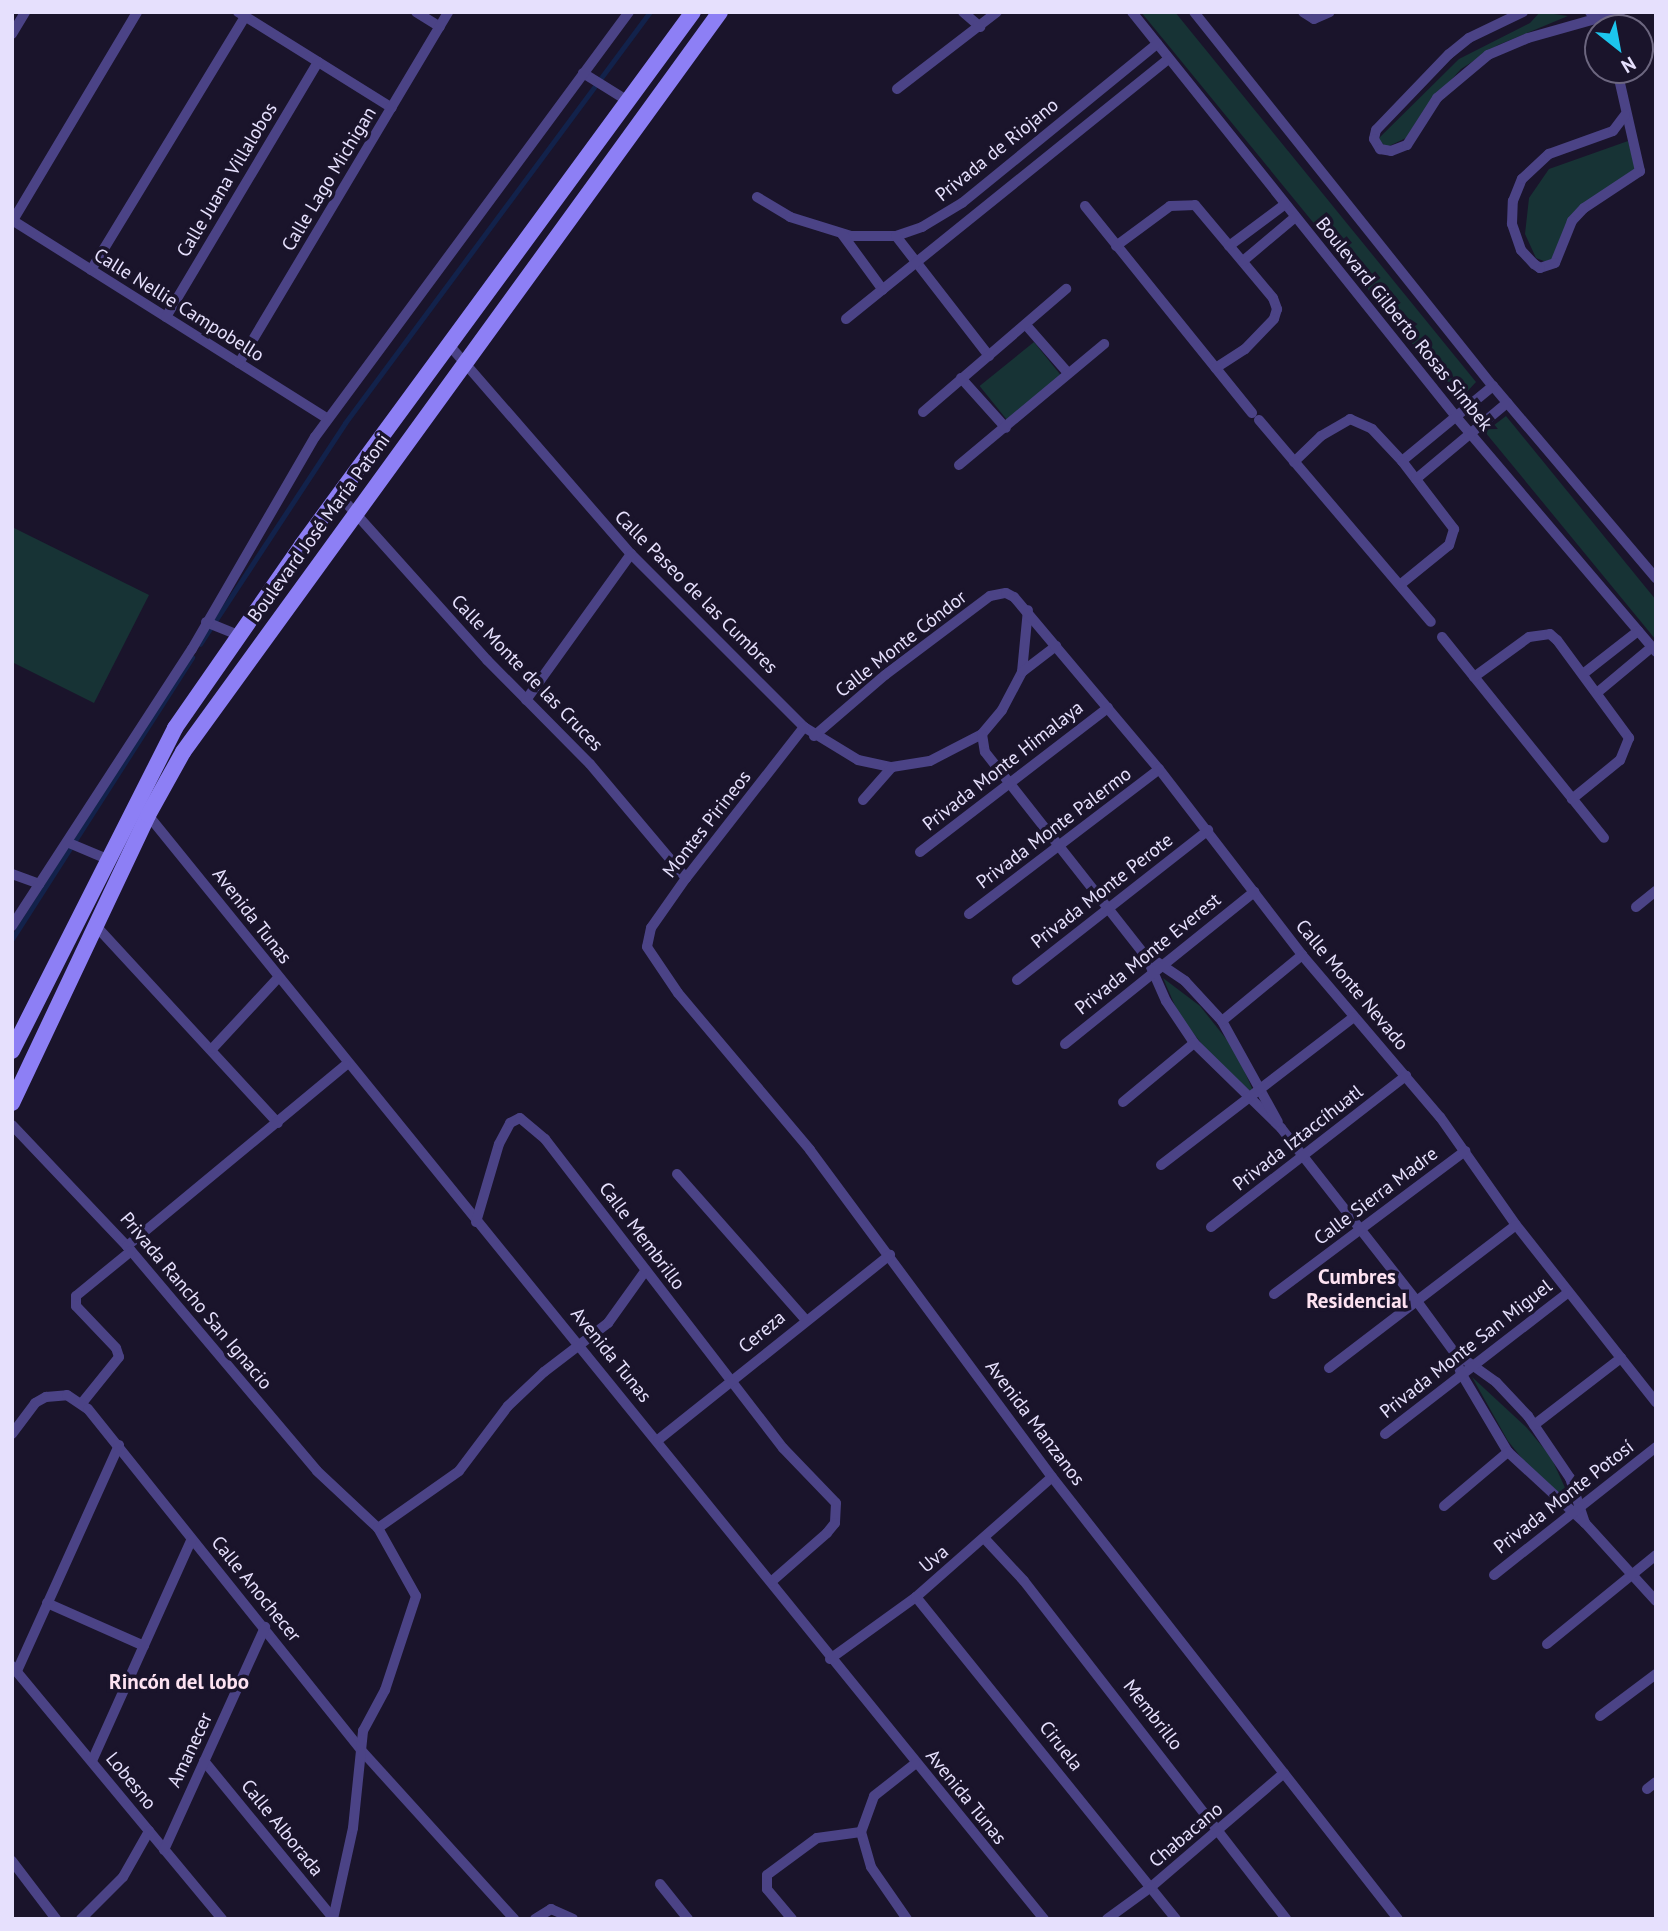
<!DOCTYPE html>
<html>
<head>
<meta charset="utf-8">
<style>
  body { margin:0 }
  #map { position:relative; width:1668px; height:1931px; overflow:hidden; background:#1a142b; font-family:"PT Sans",sans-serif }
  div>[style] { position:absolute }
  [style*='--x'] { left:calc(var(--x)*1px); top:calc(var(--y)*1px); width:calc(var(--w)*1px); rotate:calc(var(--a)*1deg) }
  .green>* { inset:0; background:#173335; transform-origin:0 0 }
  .stream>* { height:4.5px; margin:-2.25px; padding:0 2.25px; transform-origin:2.25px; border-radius:2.25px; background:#12224b }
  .street>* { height:10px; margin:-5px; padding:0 5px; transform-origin:5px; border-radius:5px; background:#4b4386 }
  .secondary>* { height:16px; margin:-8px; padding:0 8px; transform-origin:8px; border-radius:8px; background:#8d7ff5 }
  span { translate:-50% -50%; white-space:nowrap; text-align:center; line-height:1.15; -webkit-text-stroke:7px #1a142b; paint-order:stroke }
  .street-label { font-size:19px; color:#e6e0fd }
  .neighbourhood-label { font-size:21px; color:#fde2f1; font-weight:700 }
  .frame { position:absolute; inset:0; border:14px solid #e6e0fd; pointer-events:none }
  .north { position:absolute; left:1584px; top:14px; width:70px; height:70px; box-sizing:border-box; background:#1a142b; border:2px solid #6c667f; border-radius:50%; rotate:149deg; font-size:19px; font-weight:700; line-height:28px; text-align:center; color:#e6e0fd }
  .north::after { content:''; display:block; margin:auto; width:24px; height:32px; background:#1cc5ed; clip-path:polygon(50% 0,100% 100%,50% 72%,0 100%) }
</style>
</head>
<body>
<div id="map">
  <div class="green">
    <div style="clip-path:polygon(1141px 12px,1175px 12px,1476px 382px,1463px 396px,1429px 364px)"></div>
    <div style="clip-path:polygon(1540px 12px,1568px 16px,1498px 45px,1461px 69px,1423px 111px,1406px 138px,1387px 147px,1377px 140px,1459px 59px,1530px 23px)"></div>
    <div style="clip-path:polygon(1628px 141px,1637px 174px,1569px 218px,1560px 252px,1549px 263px,1536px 258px,1525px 234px,1529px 198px,1549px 169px)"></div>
    <div style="left:1034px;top:342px;width:43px;height:70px;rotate:51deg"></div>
    <div style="clip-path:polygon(1506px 416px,1656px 600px,1656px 640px,1485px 432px)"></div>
    <div style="clip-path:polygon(12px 527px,149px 595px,94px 703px,12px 662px)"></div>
    <div style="clip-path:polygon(1163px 978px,1200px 1006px,1235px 1050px,1255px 1095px,1216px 1062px,1179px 1015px)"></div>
    <div style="clip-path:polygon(1472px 1377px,1527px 1428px,1551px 1457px,1572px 1503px,1532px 1471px,1508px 1441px)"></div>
  </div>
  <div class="stream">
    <div style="--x:200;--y:644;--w:264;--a:-56.7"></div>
    <div style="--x:345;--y:423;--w:512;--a:-53.42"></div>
    <div style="--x:12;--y:939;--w:334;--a:-57.4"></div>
  </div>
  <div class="street">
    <div style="--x:238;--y:12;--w:181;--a:31.9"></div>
    <div style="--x:416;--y:12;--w:28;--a:32"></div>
    <div style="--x:963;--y:12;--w:23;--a:41"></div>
    <div style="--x:1132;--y:12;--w:520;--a:51.32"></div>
    <div style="--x:1457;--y:418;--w:307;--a:49.6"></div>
    <div style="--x:1194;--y:12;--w:479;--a:51.4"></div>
    <div style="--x:1493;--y:386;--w:252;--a:49.7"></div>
    <div style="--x:1303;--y:12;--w:13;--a:32"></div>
    <div style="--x:1314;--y:19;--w:17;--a:-24"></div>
    <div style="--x:1523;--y:12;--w:60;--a:154.3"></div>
    <div style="--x:1469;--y:38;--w:26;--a:141"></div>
    <div style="--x:1449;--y:54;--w:105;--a:133.8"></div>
    <div style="--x:1376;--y:130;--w:9;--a:103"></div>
    <div style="--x:1374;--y:139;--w:12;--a:59"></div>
    <div style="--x:1380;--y:149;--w:11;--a:10"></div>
    <div style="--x:1391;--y:151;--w:17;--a:-21"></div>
    <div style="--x:1407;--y:145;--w:56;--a:-57.4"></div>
    <div style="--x:1437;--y:98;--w:67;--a:-40.1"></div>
    <div style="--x:1488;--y:55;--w:43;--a:-23"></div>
    <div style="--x:1528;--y:38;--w:96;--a:-15.8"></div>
    <div style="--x:1590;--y:12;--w:21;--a:49"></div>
    <div style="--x:12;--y:34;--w:26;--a:-59"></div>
    <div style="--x:1617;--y:70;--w:104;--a:77.2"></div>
    <div style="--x:1640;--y:171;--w:67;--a:146.5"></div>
    <div style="--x:1584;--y:208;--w:18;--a:133"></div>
    <div style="--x:1572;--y:221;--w:45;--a:112"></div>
    <div style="--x:1555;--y:263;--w:16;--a:162"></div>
    <div style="--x:1540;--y:268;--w:7;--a:-146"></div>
    <div style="--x:1534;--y:264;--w:19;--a:-133"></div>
    <div style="--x:1521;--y:250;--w:28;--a:-109"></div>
    <div style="--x:1512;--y:224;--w:23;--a:-88"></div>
    <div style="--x:1513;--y:201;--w:24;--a:-68"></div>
    <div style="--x:1522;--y:179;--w:37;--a:-43"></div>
    <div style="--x:1549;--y:154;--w:68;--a:-19.8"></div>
    <div style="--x:1613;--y:131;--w:20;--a:-53"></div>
    <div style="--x:583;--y:73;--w:53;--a:31.9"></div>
    <div style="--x:897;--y:89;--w:126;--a:-37.6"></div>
    <div style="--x:757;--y:197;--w:39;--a:31"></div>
    <div style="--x:790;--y:217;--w:64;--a:17.3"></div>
    <div style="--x:851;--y:236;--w:45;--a:0"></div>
    <div style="--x:896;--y:236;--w:28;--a:-19"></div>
    <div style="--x:922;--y:227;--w:47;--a:-31"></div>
    <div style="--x:962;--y:203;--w:252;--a:-39.2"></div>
    <div style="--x:1085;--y:206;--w:266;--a:51.1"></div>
    <div style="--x:12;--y:220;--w:373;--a:32.2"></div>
    <div style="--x:12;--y:222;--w:244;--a:-59.2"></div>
    <div style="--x:842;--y:234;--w:69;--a:53.8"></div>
    <div style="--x:896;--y:236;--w:152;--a:52.2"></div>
    <div style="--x:1116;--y:246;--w:67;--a:-36.5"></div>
    <div style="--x:1170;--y:206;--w:25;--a:-2"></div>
    <div style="--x:1195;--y:205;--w:121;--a:50"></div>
    <div style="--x:1273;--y:298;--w:12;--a:70"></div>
    <div style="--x:1277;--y:309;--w:10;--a:107"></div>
    <div style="--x:1274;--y:319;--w:42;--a:134"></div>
    <div style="--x:1245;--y:349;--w:35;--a:147"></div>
    <div style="--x:1229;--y:246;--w:69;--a:-36.7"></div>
    <div style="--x:1243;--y:261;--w:67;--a:-40.1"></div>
    <div style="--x:91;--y:270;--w:296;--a:-58.7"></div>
    <div style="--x:166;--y:317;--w:297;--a:-59.2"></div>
    <div style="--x:846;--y:319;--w:414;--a:-38.9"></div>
    <div style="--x:1026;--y:325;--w:64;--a:48.8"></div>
    <div style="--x:450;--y:346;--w:276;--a:49"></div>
    <div style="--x:631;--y:554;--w:245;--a:45"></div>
    <div style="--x:804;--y:727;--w:63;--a:31.4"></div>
    <div style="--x:858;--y:760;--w:35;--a:12"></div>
    <div style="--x:892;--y:767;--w:38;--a:-9"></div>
    <div style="--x:930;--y:761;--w:59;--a:-27.4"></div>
    <div style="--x:982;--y:734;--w:31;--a:-50"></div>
    <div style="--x:1002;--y:710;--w:43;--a:-62.2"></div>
    <div style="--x:1022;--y:672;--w:62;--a:-84.5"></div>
    <div style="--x:239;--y:363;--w:409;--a:-59.2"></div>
    <div style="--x:961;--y:378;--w:67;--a:48"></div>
    <div style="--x:923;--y:412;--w:189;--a:-40.7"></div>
    <div style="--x:1259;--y:420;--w:265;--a:49.6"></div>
    <div style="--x:1402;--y:461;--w:118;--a:-39.5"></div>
    <div style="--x:1294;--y:462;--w:37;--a:-44"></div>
    <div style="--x:1321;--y:436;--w:34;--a:-30"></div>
    <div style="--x:1350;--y:419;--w:24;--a:24"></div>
    <div style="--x:1372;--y:429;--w:44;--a:46.8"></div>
    <div style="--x:1402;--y:461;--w:86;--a:52.6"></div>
    <div style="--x:1454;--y:529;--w:17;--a:107"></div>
    <div style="--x:1449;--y:545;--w:62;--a:140.9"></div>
    <div style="--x:959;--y:465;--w:189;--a:-39.8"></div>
    <div style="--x:1416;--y:479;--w:119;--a:-39.9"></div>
    <div style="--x:339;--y:495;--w:222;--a:48.1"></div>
    <div style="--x:487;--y:660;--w:146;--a:45.3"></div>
    <div style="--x:590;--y:764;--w:149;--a:49.9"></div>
    <div style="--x:206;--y:622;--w:35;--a:22"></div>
    <div style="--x:1442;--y:637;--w:258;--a:51.1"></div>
    <div style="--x:1022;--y:672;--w:43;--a:-37.4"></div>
    <div style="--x:1583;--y:674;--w:70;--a:-38"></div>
    <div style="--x:1474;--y:677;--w:68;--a:-36"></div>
    <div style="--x:1529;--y:637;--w:21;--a:-8"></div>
    <div style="--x:1550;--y:634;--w:9;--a:41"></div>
    <div style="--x:1557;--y:640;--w:122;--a:53.7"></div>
    <div style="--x:1629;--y:738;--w:24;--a:112"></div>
    <div style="--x:1620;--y:760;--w:62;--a:140.9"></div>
    <div style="--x:1598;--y:692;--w:70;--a:-39.8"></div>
    <div style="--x:526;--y:700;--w:180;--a:-54.3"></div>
    <div style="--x:804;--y:727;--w:192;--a:128"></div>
    <div style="--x:686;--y:878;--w:61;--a:125"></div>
    <div style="--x:651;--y:928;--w:19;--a:102"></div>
    <div style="--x:647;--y:947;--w:55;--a:56"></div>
    <div style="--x:678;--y:993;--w:205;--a:49.9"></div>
    <div style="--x:810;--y:1150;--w:407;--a:53.5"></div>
    <div style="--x:1052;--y:1477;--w:561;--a:51.95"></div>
    <div style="--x:982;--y:734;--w:18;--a:81"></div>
    <div style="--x:985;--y:752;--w:262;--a:51.8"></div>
    <div style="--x:1147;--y:958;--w:47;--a:66.2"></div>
    <div style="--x:1166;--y:1001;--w:50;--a:56.3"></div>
    <div style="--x:1194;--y:1043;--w:122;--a:44.3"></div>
    <div style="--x:1281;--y:1128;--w:219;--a:51.9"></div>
    <div style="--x:1416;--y:1300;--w:64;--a:53.8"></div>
    <div style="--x:1454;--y:1352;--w:22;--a:72"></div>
    <div style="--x:1461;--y:1373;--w:92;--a:59.3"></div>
    <div style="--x:1508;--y:1452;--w:105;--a:42.7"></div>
    <div style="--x:1585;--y:1523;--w:105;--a:47.7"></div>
    <div style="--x:814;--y:736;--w:94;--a:-40.7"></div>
    <div style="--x:885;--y:675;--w:131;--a:-37"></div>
    <div style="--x:990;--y:596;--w:16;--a:-11"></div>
    <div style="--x:1006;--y:593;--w:9;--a:27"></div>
    <div style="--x:1014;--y:597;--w:225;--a:49.9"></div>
    <div style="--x:1159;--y:769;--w:235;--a:52.4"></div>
    <div style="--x:1302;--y:955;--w:213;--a:49.6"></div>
    <div style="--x:1440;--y:1117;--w:132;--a:54.9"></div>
    <div style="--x:1516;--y:1225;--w:226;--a:51.7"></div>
    <div style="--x:863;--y:800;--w:44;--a:-48.7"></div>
    <div style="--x:148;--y:815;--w:1422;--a:50.94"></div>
    <div style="--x:69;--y:843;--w:41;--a:22.8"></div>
    <div style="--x:920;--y:852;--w:237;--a:-37.5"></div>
    <div style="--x:12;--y:874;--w:29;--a:20"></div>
    <div style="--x:1636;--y:907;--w:26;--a:-39"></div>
    <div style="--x:969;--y:914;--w:239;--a:-37.3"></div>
    <div style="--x:12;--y:926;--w:330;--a:-57"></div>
    <div style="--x:192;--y:649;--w:245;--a:-59.9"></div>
    <div style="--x:315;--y:437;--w:528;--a:-53.54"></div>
    <div style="--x:96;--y:926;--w:268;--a:47.3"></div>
    <div style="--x:1157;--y:962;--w:34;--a:34"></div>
    <div style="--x:1185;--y:981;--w:54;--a:47.2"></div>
    <div style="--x:1222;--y:1021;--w:115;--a:61"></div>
    <div style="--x:1017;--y:980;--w:243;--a:-38.1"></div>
    <div style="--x:1222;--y:1021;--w:104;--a:-39.5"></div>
    <div style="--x:1065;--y:1044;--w:243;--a:-38.8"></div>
    <div style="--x:212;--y:1049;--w:97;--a:-47.1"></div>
    <div style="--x:1123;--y:1102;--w:92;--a:-39.7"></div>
    <div style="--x:12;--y:1125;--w:167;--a:46.5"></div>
    <div style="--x:127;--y:1246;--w:294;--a:49.8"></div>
    <div style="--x:317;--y:1471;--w:83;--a:43.1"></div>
    <div style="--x:378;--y:1528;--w:99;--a:-35.1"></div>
    <div style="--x:459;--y:1471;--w:81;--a:-53"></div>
    <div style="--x:508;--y:1406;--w:50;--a:-43.4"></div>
    <div style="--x:544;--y:1372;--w:81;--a:-37.4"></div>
    <div style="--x:608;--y:1323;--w:65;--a:-54.4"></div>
    <div style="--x:1161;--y:1165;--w:243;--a:-37.5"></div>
    <div style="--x:677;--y:1174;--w:193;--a:48.6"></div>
    <div style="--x:476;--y:1222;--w:81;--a:-73.6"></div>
    <div style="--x:499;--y:1144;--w:24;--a:-62"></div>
    <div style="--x:510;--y:1123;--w:11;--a:-27"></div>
    <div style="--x:520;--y:1118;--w:33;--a:40"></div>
    <div style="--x:545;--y:1139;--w:390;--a:52.4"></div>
    <div style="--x:783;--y:1448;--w:76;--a:46.1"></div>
    <div style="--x:836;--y:1503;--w:20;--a:93"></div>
    <div style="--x:835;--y:1523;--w:13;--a:129"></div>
    <div style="--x:827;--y:1533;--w:74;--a:138.8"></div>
    <div style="--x:1211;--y:1227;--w:247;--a:-37.8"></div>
    <div style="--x:127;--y:1246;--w:284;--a:-39.6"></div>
    <div style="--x:1274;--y:1294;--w:239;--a:-36.8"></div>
    <div style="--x:1454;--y:1352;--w:52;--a:35.5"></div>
    <div style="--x:1496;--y:1382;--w:47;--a:46.7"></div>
    <div style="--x:1528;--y:1416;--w:75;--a:55.9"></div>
    <div style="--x:1570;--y:1478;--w:47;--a:71.6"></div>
    <div style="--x:1329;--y:1368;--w:235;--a:-37.4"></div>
    <div style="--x:82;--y:1403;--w:59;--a:-51.2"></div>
    <div style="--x:119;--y:1357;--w:9;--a:-108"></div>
    <div style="--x:116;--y:1348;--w:58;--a:-133.6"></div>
    <div style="--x:76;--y:1306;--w:10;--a:-90"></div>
    <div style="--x:76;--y:1296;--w:71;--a:-39.3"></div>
    <div style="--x:1534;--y:1425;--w:110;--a:-37.6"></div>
    <div style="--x:12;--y:1434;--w:39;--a:-53"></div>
    <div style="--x:35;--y:1403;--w:13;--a:-29"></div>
    <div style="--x:46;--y:1397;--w:21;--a:-5"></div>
    <div style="--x:67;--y:1395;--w:25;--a:34"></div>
    <div style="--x:88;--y:1409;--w:437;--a:51.3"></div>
    <div style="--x:361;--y:1750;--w:228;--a:47.8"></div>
    <div style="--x:1385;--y:1434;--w:232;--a:-37.7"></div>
    <div style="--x:658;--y:1440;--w:297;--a:-38.6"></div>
    <div style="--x:1444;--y:1506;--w:84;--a:-40.2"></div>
    <div style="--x:985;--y:1539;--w:57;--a:47.1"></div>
    <div style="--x:1024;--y:1581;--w:428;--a:52.2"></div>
    <div style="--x:1494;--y:1575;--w:206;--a:-38.3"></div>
    <div style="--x:916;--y:1597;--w:414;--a:51.1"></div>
    <div style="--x:47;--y:1603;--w:106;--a:23.9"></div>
    <div style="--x:1547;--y:1644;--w:141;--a:-39.2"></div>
    <div style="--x:830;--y:1659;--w:106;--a:-35.8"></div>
    <div style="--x:916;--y:1597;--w:181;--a:-41.4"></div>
    <div style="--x:12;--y:1666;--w:329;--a:50.3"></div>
    <div style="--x:17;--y:1671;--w:248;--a:-65.7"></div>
    <div style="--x:1600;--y:1716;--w:70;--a:-36.9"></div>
    <div style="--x:92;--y:1761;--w:243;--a:-65.8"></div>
    <div style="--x:204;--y:1761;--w:203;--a:50.6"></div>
    <div style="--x:1647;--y:1789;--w:11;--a:-38"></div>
    <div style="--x:861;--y:1832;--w:36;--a:74"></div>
    <div style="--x:871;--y:1867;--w:63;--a:55.3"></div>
    <div style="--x:164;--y:1850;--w:245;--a:-65.6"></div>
    <div style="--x:12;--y:1861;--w:73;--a:52.8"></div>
    <div style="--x:660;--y:1884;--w:45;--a:51.3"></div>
    <div style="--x:81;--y:1919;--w:59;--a:-45"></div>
    <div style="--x:123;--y:1877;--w:53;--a:-60.5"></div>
    <div style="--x:333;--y:1919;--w:93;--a:-77.6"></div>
    <div style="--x:353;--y:1828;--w:98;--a:-84.1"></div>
    <div style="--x:363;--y:1731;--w:47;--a:-61.8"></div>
    <div style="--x:385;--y:1690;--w:99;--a:-71.7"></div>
    <div style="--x:416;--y:1596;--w:78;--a:-119.2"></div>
    <div style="--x:535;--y:1919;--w:19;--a:-32"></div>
    <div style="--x:551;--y:1909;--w:24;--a:24"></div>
    <div style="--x:792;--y:1919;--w:39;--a:-130"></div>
    <div style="--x:767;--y:1889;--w:14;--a:-90"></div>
    <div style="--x:767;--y:1875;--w:62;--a:-36.5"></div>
    <div style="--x:817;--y:1838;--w:44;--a:-7.8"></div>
    <div style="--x:861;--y:1832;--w:38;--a:-70"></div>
    <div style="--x:874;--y:1796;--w:53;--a:-38.2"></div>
    <div style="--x:1107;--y:1919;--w:54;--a:-36"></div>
    <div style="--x:1151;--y:1887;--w:175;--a:-40.6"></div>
  </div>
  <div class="secondary">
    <div style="--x:12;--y:1051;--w:362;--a:-63.2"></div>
    <div style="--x:175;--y:728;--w:223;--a:-55.2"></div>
    <div style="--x:302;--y:545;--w:661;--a:-53.74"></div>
    <div style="--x:12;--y:1103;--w:318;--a:-64.7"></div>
    <div style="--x:148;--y:815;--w:72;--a:-60.9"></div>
    <div style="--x:183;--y:752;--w:914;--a:-54.03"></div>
  </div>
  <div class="street-label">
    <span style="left:997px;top:150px;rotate:-39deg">Privada de Riojano</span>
    <span style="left:329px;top:179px;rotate:-59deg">Calle Lago Michigan</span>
    <span style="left:227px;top:180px;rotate:-59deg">Calle Juana Villalobos</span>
    <span style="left:179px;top:305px;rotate:32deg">Calle Nellie Campobello</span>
    <span style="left:1404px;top:324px;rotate:51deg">Boulevard Gilberto Rosas Simbek</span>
    <span style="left:319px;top:528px;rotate:-54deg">Boulevard José María Patoni</span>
    <span style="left:696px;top:592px;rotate:45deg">Calle Paseo de las Cumbres</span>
    <span style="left:901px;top:644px;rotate:-38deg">Calle Monte Cóndor</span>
    <span style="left:527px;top:673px;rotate:46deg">Calle Monte de las Cruces</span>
    <span style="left:1003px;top:766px;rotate:-38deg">Privada Monte Himalaya</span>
    <span style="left:707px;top:824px;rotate:-52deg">Montes Pirineos</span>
    <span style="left:1054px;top:828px;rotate:-37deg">Privada Monte Palermo</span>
    <span style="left:1102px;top:891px;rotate:-38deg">Privada Monte Perote</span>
    <span style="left:252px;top:916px;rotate:52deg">Avenida Tunas</span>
    <span style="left:1148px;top:954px;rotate:-39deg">Privada Monte Everest</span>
    <span style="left:1352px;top:985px;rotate:50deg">Calle Monte Nevado</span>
    <span style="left:1298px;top:1138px;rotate:-38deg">Privada Iztaccíhuatl</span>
    <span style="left:1376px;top:1196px;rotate:-37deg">Calle Sierra Madre</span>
    <span style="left:642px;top:1236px;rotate:53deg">Calle Membrillo</span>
    <span style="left:196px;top:1301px;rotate:50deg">Privada Rancho San Ignacio</span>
    <span style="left:762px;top:1332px;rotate:-40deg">Cereza</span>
    <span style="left:1466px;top:1349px;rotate:-38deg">Privada Monte San Miguel</span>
    <span style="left:611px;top:1355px;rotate:51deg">Avenida Tunas</span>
    <span style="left:1035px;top:1423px;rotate:53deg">Avenida Manzanos</span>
    <span style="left:1564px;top:1497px;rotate:-38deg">Privada Monte Potosí</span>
    <span style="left:934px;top:1559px;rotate:-40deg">Uva</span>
    <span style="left:256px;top:1589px;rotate:51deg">Calle Anochecer</span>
    <span style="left:1153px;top:1715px;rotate:52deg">Membrillo</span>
    <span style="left:1061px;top:1746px;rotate:52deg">Ciruela</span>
    <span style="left:190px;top:1750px;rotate:-65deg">Amanecer</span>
    <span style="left:131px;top:1781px;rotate:51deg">Lobesno</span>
    <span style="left:966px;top:1797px;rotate:51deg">Avenida Tunas</span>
    <span style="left:282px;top:1828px;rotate:51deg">Calle Alborada</span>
    <span style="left:1186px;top:1835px;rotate:-40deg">Chabacano</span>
  </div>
  <div class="neighbourhood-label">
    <span style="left:1357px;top:1289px">Cumbres<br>Residencial</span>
    <span style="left:179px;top:1682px">Rincón del lobo</span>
  </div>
  <div class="frame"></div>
  <div class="north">N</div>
</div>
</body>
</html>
